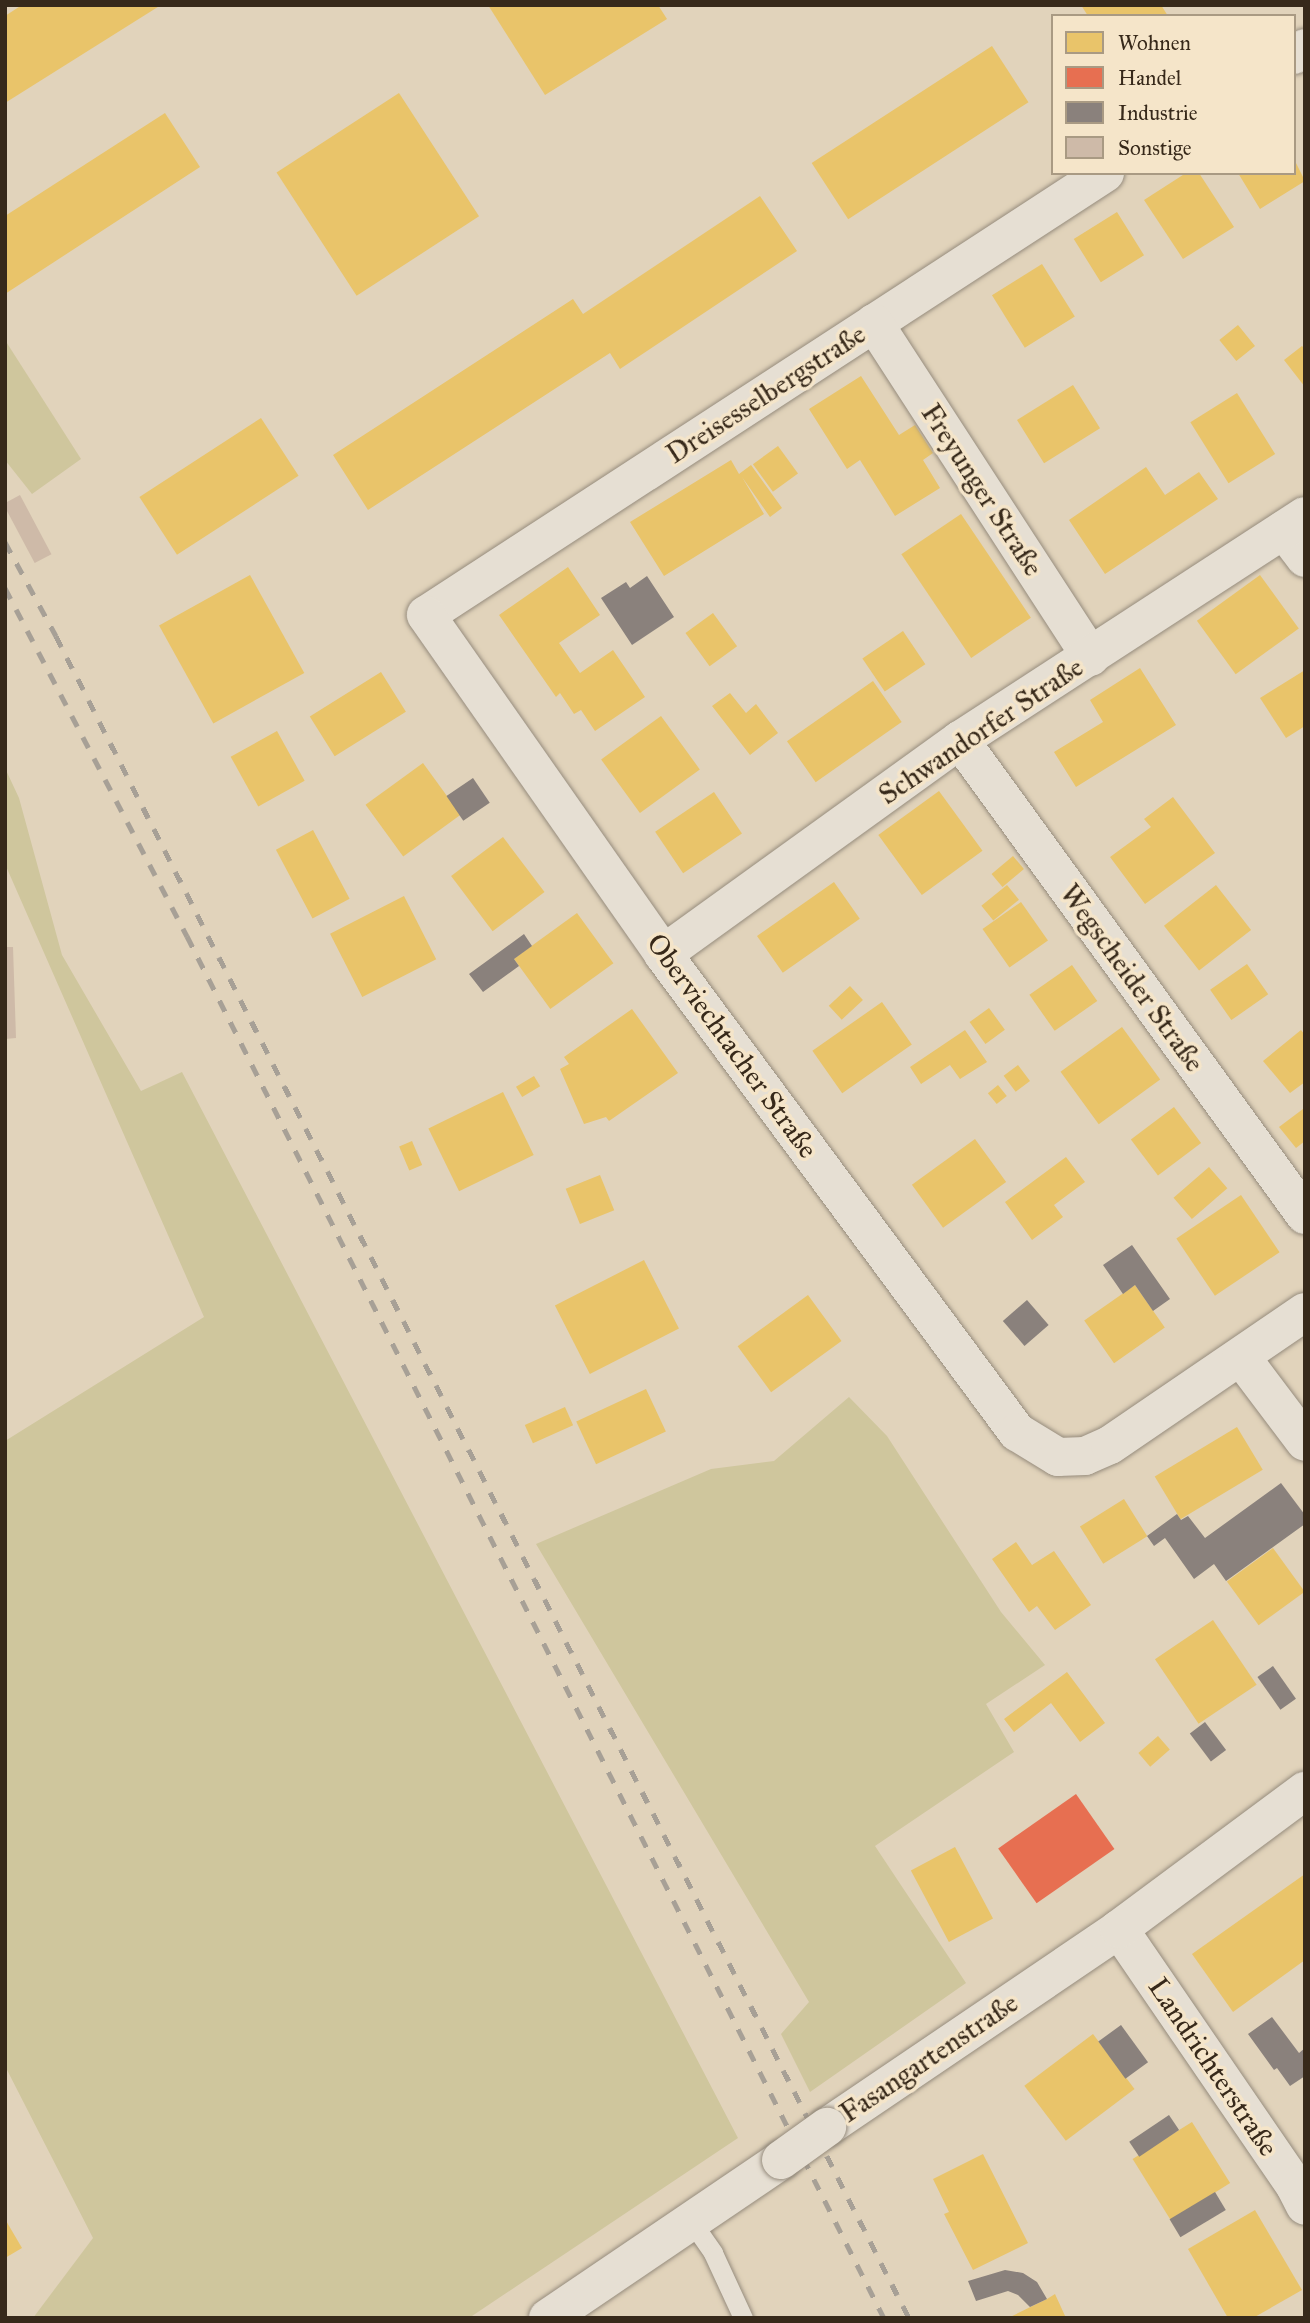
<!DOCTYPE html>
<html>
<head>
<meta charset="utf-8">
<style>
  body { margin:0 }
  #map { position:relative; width:1310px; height:2323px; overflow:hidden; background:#e1d3bb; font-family:"IM FELL Great Primer",serif }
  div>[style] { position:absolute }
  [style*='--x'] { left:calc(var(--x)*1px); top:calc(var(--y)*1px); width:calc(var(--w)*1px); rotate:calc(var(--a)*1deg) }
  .green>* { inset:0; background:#cfc69d }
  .homes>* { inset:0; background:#e9c46a; transform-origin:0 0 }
  .shops>* { inset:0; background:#e76f51; transform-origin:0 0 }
  .industry>* { inset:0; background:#8a817c; transform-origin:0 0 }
  .building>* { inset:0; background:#cebaa8; transform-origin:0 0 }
  .roads { filter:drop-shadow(0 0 2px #968c7d) drop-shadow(0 0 2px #968c7d) }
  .service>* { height:19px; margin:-9.5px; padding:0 9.5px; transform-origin:9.5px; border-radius:9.5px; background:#e6dfd3 }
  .minor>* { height:38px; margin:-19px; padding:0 19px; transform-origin:19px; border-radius:19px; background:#e6dfd3 }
  .tertiary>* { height:38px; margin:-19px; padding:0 19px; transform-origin:19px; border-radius:19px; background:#e6dfd3 }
  .rail>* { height:5px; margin-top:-2.5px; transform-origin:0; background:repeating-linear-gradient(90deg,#a7a096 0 12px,transparent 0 24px) }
  .bridges { filter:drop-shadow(0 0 2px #968c7d) drop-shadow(0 0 2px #968c7d) }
  .tertiary-bridge>* { height:38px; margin:-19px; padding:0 19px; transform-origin:19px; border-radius:19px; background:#e6dfd3 }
  span { translate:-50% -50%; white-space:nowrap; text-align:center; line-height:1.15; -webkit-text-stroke:7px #f5e5c9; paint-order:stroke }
  .street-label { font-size:28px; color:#37291a }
  .frame { position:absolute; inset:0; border:7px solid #37291a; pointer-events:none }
  .legend { position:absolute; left:1051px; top:14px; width:245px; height:161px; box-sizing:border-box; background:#f5e5c9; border:2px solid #a99a83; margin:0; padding:9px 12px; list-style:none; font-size:21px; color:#37291a }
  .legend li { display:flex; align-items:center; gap:14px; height:35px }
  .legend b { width:35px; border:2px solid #a99a83 }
</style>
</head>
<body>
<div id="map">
  <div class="green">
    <div style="clip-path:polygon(5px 340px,81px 459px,32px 494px,5px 460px)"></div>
    <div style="clip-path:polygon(5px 768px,19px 798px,62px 955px,141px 1091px,182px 1072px,738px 2138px,469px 2318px,33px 2318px,93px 2238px,5px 2066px,5px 1441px,204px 1317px,5px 864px)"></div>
    <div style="clip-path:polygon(849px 1397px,887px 1436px,1001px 1612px,1045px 1665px,986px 1704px,1014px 1752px,875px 1846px,966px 1983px,810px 2092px,781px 2034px,809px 2002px,536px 1544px,711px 1469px,774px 1461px)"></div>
  </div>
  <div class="homes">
    <div style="clip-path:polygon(22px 5px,161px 5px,5px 103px,5px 16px)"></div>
    <div style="clip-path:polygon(488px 5px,658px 5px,667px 19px,545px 95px)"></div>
    <div style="clip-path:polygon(1081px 5px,1161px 5px,1168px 16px,1088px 16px)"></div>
    <div style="left:992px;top:46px;width:67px;height:215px;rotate:57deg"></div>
    <div style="left:399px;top:93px;width:147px;height:146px;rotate:57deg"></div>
    <div style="clip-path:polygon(165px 113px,200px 167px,5px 294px,5px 216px)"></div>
    <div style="clip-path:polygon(1294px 159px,1305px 181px,1260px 209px,1238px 173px,1294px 173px)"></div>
    <div style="clip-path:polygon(1186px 173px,1199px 173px,1234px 227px,1183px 259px,1144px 200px)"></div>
    <div style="clip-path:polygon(760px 196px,797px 251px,620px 369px,610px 353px,368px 510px,333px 455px,573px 299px,583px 314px)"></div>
    <div style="left:1117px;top:212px;width:51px;height:51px;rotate:58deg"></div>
    <div style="left:1042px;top:264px;width:62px;height:59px;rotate:58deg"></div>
    <div style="left:1238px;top:325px;width:27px;height:24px;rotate:51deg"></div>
    <div style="clip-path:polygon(1302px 346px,1305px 349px,1305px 387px,1284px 360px)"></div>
    <div style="clip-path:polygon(861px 376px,899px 435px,915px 425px,933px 453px,923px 460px,940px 488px,895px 516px,860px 460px,847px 469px,809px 409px)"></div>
    <div style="left:1073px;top:385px;width:51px;height:66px;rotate:58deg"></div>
    <div style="left:1237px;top:393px;width:72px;height:55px;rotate:58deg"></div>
    <div style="left:261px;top:418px;width:69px;height:145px;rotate:57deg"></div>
    <div style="left:778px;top:446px;width:34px;height:31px;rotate:54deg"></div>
    <div style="clip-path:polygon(731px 460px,739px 474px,751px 465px,782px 508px,770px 517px,742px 477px,764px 514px,664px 576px,630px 522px)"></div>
    <div style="clip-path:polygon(1146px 467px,1165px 495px,1199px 472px,1218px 499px,1105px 574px,1069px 520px)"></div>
    <div style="left:961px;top:514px;width:125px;height:72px;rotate:56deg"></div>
    <div style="clip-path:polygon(568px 567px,600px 615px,559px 643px,580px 673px,613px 650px,645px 697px,595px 731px,581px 710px,574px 714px,560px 693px,556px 697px,499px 615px)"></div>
    <div style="left:250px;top:575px;width:112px;height:104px;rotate:61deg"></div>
    <div style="left:1260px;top:575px;width:66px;height:78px;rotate:54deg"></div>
    <div style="left:713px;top:613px;width:41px;height:34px;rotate:54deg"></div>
    <div style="left:903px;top:631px;width:40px;height:49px;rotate:56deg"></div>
    <div style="clip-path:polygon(1140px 668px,1176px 725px,1076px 787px,1054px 752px,1103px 722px,1090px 700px)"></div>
    <div style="clip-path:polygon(1305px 670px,1305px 726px,1286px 738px,1260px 698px)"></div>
    <div style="left:381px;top:672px;width:47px;height:84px;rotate:58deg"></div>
    <div style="left:873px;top:681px;width:50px;height:105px;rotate:55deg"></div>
    <div style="clip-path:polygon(730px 693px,746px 713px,756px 704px,778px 733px,750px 755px,712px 706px)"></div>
    <div style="left:661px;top:716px;width:66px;height:74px;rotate:54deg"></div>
    <div style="left:277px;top:731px;width:57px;height:53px;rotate:61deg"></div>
    <div style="left:423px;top:763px;width:64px;height:71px;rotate:54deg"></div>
    <div style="left:939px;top:791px;width:74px;height:75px;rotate:54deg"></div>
    <div style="left:714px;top:792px;width:50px;height:71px;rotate:56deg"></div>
    <div style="clip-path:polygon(1173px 797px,1215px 853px,1145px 904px,1110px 857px,1151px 827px,1144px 819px)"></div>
    <div style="left:313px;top:830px;width:78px;height:42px;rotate:62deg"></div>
    <div style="left:503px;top:837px;width:69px;height:65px;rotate:53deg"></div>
    <div style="left:1013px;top:856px;width:17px;height:28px;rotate:50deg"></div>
    <div style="left:834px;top:882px;width:45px;height:94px;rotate:55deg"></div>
    <div style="left:1007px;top:885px;width:19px;height:33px;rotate:51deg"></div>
    <div style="left:1216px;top:885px;width:57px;height:66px;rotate:52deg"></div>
    <div style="left:404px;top:896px;width:71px;height:83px;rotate:63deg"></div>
    <div style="left:1021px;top:902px;width:47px;height:47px;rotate:55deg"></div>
    <div style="left:577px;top:913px;width:62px;height:78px;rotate:54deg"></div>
    <div style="left:1247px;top:964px;width:37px;height:45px;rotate:55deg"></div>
    <div style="left:1072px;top:965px;width:44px;height:52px;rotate:55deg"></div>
    <div style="left:850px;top:986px;width:19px;height:29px;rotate:47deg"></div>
    <div style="left:882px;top:1002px;width:52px;height:85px;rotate:55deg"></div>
    <div style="left:989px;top:1008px;width:27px;height:24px;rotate:54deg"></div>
    <div style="clip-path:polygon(632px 1009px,678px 1073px,609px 1121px,606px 1117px,584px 1124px,560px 1069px,569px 1064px,564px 1057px)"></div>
    <div style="left:1122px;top:1027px;width:65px;height:76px;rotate:54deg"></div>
    <div style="clip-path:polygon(965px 1030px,987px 1062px,960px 1079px,950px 1065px,921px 1084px,910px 1067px)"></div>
    <div style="clip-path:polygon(1301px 1030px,1305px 1035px,1305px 1082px,1290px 1093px,1263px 1061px)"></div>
    <div style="left:1018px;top:1065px;width:20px;height:18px;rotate:53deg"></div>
    <div style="left:534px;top:1076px;width:12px;height:21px;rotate:59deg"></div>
    <div style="left:998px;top:1085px;width:14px;height:13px;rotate:51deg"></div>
    <div style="left:503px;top:1092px;width:70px;height:83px;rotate:64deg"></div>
    <div style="left:1174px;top:1107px;width:45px;height:54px;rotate:53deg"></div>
    <div style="clip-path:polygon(1303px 1109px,1305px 1141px,1296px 1148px,1279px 1127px)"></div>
    <div style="left:975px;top:1139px;width:53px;height:78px;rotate:54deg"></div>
    <div style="left:412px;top:1141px;width:26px;height:14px;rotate:67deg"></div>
    <div style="clip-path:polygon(1066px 1157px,1085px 1182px,1054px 1205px,1063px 1217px,1032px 1240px,1005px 1202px)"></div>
    <div style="left:1209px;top:1167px;width:28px;height:47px;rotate:49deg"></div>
    <div style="left:600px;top:1175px;width:38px;height:37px;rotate:68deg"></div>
    <div style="left:1241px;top:1195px;width:69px;height:78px;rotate:56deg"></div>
    <div style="left:644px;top:1260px;width:77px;height:100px;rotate:63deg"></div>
    <div style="left:1135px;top:1285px;width:52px;height:62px;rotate:55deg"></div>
    <div style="left:808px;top:1295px;width:57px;height:87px;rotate:54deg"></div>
    <div style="left:646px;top:1389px;width:47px;height:77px;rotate:65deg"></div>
    <div style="left:565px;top:1407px;width:20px;height:44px;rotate:66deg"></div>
    <div style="left:1237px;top:1427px;width:50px;height:96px;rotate:59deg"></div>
    <div style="left:1124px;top:1499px;width:44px;height:52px;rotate:58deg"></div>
    <div style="clip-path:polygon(1016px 1542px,1032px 1565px,1054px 1551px,1091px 1605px,1055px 1630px,1037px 1606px,1029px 1612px,992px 1559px)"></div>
    <div style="left:1273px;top:1548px;width:54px;height:57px;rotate:54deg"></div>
    <div style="left:1213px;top:1620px;width:78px;height:70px;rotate:56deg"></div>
    <div style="clip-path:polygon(1067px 1672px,1105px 1723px,1080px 1742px,1051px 1703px,1014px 1732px,1004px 1719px)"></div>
    <div style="left:1158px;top:1736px;width:18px;height:26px;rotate:49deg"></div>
    <div style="left:955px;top:1847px;width:81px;height:50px;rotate:62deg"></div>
    <div style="clip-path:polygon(1305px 1874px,1305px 1960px,1233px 2012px,1192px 1954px)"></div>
    <div style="left:1093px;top:2034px;width:69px;height:86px;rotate:53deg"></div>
    <div style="left:1192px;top:2122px;width:72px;height:70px;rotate:58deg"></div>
    <div style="clip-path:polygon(983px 2154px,1028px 2243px,973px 2270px,944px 2214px,949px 2212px,933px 2179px)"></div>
    <div style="clip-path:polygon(1255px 2210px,1302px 2290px,1253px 2318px,1228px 2318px,1188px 2249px)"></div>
    <div style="clip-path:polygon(5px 2219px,22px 2248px,5px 2258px)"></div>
    <div style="clip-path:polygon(1055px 2294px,1066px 2318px,1008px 2318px,1047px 2299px)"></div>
  </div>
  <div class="shops">
    <div style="left:1076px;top:1794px;width:67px;height:95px;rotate:55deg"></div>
  </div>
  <div class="industry">
    <div style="clip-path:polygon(647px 576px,674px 617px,632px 645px,601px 598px,626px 582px,630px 588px)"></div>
    <div style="left:473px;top:778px;width:30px;height:32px;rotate:56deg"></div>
    <div style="clip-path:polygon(524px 934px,532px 946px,514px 959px,519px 966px,483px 992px,469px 974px)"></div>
    <div style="clip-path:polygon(1132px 1245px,1170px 1299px,1153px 1311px,1135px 1285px,1123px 1294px,1103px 1265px)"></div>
    <div style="left:1027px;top:1300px;width:33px;height:32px;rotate:49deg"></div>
    <div style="clip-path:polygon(1281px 1483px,1305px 1515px,1305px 1524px,1226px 1581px,1214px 1564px,1194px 1579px,1165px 1538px,1154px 1546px,1147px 1536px,1177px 1514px,1181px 1520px,1188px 1516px,1205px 1538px)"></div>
    <div style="left:1273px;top:1666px;width:40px;height:19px;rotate:55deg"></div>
    <div style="left:1205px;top:1722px;width:35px;height:19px;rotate:53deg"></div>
    <div style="clip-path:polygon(1272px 2017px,1299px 2053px,1305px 2048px,1305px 2076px,1290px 2086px,1277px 2068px,1274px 2070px,1248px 2034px)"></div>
    <div style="left:1121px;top:2025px;width:46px;height:28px;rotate:54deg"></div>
    <div style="left:1169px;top:2115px;width:18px;height:48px;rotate:56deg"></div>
    <div style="left:1215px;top:2192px;width:21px;height:53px;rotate:59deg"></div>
    <div style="clip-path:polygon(1005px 2270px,1023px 2273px,1037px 2282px,1047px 2299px,1030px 2307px,1018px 2295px,1008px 2291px,976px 2301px,968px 2281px)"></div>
  </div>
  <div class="building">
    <div style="left:20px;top:495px;width:67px;height:19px;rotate:62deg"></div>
    <div style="clip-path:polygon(5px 947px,13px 947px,16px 1038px,5px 1039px)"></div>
  </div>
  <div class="roads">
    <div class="service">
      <div style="--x:691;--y:2221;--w:39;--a:55"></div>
      <div style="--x:713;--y:2253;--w:72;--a:65.2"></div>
    </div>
    <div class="minor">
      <div style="--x:1294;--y:55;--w:13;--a:-32"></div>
      <div style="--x:1105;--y:173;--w:810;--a:146.94"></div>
      <div style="--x:426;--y:615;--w:414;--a:55"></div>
      <div style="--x:663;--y:954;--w:595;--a:53.48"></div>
      <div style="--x:1017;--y:1432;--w:48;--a:31.4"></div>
      <div style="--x:1058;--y:1457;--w:27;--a:-2"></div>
      <div style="--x:1085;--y:1456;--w:27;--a:-24"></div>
      <div style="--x:1110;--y:1445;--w:236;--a:-34.3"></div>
      <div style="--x:874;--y:323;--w:398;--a:57"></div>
      <div style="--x:1284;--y:530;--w:35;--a:53"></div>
      <div style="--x:960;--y:740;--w:587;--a:54.01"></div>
      <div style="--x:663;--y:954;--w:366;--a:-35.8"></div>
      <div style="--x:960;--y:740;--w:411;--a:-33"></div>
      <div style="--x:1241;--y:1357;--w:106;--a:53"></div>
      <div style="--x:1119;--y:1929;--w:311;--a:55.6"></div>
      <div style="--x:1295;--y:2186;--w:22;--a:63"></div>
    </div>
    <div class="tertiary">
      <div style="--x:827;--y:2127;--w:353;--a:-34.1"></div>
      <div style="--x:1119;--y:1929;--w:232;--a:-36.6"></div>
      <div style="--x:548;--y:2318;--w:282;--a:-34.1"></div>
    </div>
  </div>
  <div class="rail">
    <div style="--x:5;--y:542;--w:107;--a:61.5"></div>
    <div style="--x:56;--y:636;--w:1886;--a:63.11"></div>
    <div style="--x:5;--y:588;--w:393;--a:62.4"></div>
    <div style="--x:187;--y:936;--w:1548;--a:63.24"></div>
  </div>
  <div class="bridges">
    <div class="tertiary-bridge">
      <div style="--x:781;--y:2160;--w:57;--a:-35.7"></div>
    </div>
  </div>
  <div class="street-label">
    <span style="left:766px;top:394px;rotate:-33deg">Dreisesselbergstraße</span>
    <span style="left:982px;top:490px;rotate:57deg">Freyunger Straße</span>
    <span style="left:981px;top:731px;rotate:-34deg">Schwandorfer Straße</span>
    <span style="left:1132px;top:978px;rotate:54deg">Wegscheider Straße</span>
    <span style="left:732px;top:1046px;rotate:54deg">Oberviechtacher Straße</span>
    <span style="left:929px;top:2058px;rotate:-34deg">Fasangartenstraße</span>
    <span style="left:1213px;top:2067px;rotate:56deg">Landrichterstraße</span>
  </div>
  <div class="frame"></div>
  <ul class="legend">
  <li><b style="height:19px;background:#e9c46a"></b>Wohnen</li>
  <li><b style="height:19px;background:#e76f51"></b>Handel</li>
  <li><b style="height:19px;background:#8a817c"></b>Industrie</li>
  <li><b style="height:19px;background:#cebaa8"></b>Sonstige</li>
  </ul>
</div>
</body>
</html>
